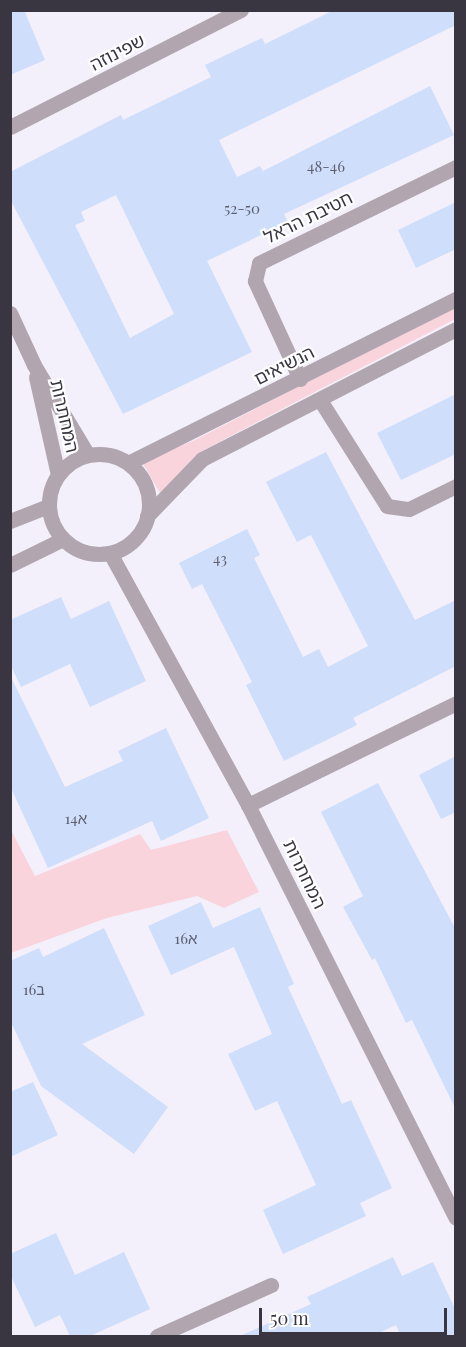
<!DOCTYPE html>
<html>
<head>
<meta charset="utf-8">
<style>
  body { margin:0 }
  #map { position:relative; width:466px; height:1347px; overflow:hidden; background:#f3f0fc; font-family:"Playfair Display","Noto Sans Hebrew",serif }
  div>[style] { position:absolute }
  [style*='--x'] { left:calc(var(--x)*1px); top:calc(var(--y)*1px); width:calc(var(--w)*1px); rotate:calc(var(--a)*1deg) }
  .green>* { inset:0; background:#f9d4dc }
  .building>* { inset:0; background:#cfdefb }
  .minor>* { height:15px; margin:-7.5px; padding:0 7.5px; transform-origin:7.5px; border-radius:7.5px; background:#b1a6af }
  .minor>.ring { margin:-7.5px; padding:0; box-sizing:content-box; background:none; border:15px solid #b1a6af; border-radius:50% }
  span { translate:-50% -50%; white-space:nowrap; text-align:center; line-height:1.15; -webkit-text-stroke:4.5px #fff; paint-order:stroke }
  .number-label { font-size:15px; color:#5e6070 }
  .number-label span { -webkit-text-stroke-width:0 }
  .street-label { font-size:18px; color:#393642 }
  .frame { position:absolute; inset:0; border:12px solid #393642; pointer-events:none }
  .scale { position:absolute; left:259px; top:1308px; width:188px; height:27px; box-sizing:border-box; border:3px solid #393642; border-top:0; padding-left:8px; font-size:18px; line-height:21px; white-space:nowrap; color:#393642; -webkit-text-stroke:4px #fff; paint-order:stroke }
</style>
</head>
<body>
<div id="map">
  <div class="green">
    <div style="clip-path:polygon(455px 306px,455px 319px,200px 452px,160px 493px,142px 462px,195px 440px)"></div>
    <div style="clip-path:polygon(10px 828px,35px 876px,140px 834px,151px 850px,227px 830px,259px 892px,224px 908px,197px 896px,107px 918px,11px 953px)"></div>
  </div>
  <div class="building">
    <div style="clip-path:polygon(10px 10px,24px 10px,45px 60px,10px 75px)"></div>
    <div style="clip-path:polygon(evenodd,334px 10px,456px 10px,456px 25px,219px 140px,237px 177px,260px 166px,263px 171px,430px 86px,454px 135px,284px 214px,288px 222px,207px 261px,252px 352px,123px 414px,10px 199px,10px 172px,121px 115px,123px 120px,211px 77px,205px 65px,262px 38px,265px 44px,334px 10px,116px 195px,174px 314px,130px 338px,75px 225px,85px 221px,81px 212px,116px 195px)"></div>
    <div style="clip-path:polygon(456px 202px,456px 249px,416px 268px,398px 230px)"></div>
    <div style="clip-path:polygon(456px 394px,456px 454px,401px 480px,377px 433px)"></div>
    <div style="clip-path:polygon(326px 452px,415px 620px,456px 600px,456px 666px,353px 718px,357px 725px,284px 761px,246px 685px,252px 682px,202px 584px,192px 589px,179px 563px,247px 529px,260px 555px,254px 558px,303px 657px,319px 649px,328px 667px,368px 646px,311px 535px,297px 542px,266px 482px)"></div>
    <div style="clip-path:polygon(61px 597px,71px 619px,109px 601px,146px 681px,90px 707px,70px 664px,21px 687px,10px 664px,10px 620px)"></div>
    <div style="clip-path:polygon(10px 675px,65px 787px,123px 761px,118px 751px,166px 728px,209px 818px,161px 841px,152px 821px,48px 868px,10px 786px)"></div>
    <div style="clip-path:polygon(456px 756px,456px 812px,441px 819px,419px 775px)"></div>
    <div style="clip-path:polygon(378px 783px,456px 930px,456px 1110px,412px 1020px,406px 1023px,375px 958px,372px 960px,343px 907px,363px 896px,321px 812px)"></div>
    <div style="clip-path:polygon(201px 902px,213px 928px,260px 907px,294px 984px,288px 987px,342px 1104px,351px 1100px,392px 1188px,360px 1203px,366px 1216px,283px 1254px,263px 1210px,316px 1185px,277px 1101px,255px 1111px,228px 1054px,272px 1034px,234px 947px,171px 975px,148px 926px)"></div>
    <div style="clip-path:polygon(104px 928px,145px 1015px,82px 1044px,168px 1107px,134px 1154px,41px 1086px,10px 1020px,10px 961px,39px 948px,43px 957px)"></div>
    <div style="clip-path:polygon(33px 1082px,58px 1135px,10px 1157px,10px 1092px)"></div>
    <div style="clip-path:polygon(56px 1233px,75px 1275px,124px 1252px,150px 1309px,90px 1336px,70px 1336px,60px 1315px,35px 1327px,10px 1274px,10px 1254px)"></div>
    <div style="clip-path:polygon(393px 1257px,402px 1276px,433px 1262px,456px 1311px,456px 1336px,401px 1336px,396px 1325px,372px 1336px,240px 1336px,311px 1304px,307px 1297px)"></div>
  </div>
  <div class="minor">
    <div style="--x:10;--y:127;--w:259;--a:-26.9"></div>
    <div style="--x:10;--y:313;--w:57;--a:65.2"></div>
    <div style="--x:34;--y:365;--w:105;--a:59"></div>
    <div style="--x:36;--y:377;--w:100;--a:77.3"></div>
    <div style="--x:300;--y:379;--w:108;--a:-114.7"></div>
    <div style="--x:255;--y:281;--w:18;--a:-77"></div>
    <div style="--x:259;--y:263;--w:219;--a:-26"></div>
    <div style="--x:320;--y:400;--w:125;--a:57.7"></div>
    <div style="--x:387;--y:506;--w:22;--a:8"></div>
    <div style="--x:409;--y:509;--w:52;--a:-26.1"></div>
    <div class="ring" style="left:49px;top:454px;width:85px;height:85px"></div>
    <div style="--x:128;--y:463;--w:367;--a:-26.6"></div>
    <div style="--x:147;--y:516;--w:79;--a:-46"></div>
    <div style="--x:202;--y:459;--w:285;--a:-27.1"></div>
    <div style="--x:10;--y:521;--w:41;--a:-21.5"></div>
    <div style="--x:110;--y:553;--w:287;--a:61.3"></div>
    <div style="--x:248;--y:805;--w:462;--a:63.3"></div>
    <div style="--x:10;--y:565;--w:59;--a:-26.1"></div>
    <div style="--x:248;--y:805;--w:232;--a:-26.1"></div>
    <div style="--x:157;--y:1336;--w:125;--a:-24.1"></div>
  </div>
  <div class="number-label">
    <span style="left:326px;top:167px">48-46</span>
    <span style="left:242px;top:209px">52-50</span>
    <span style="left:220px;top:559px">43</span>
    <span style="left:76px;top:819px">14א</span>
    <span style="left:186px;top:939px">16א</span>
    <span style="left:34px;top:990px">16ב</span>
  </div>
  <div class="street-label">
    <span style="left:117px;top:52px;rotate:-27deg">שפינוזה</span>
    <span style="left:308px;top:217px;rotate:-26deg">חטיבת הראל</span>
    <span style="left:284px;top:365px;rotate:-27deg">הנשיאים</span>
    <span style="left:65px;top:416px;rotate:77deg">המחתרות</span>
    <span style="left:305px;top:874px;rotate:64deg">המחתרות</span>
  </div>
  <div class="frame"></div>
  <div class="scale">50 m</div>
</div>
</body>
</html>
